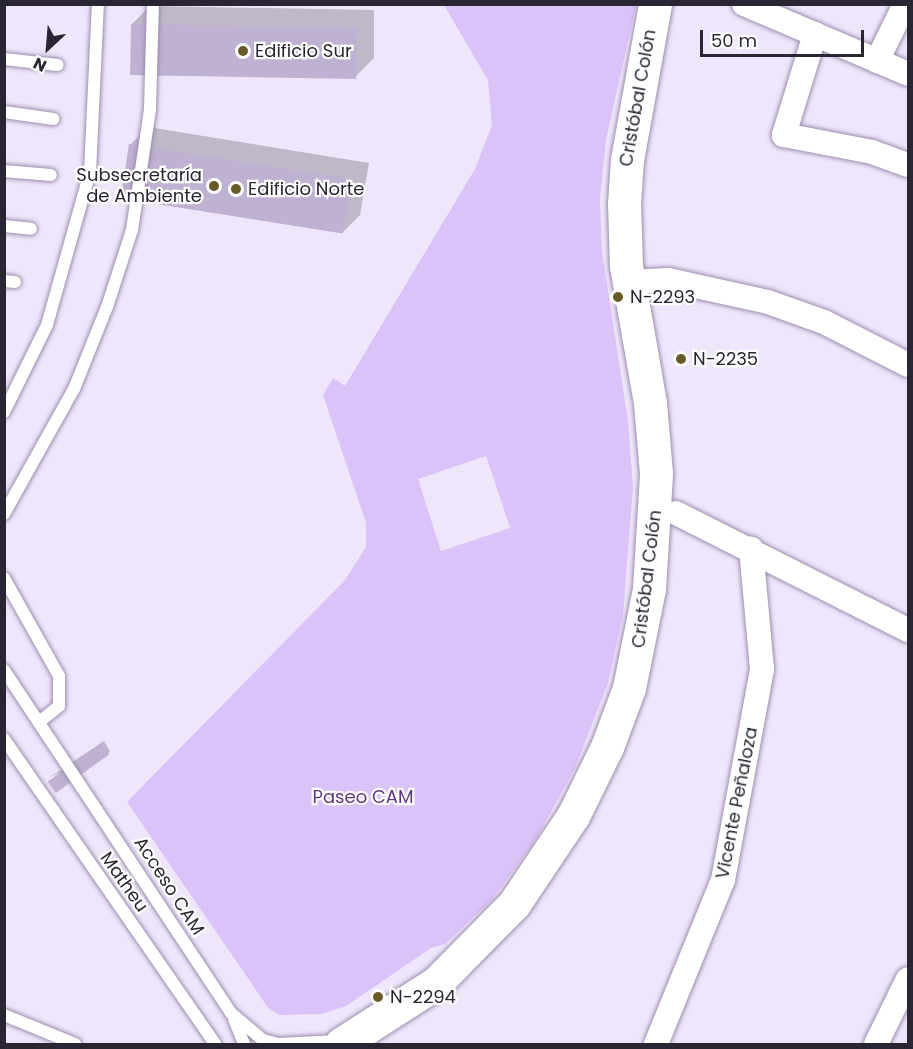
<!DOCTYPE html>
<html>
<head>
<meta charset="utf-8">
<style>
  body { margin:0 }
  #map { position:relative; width:913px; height:1049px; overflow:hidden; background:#efe6fb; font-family:Poppins,sans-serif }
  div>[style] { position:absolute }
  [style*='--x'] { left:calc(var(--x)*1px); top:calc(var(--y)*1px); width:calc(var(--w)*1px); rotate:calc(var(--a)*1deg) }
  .green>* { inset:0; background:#dac3f8 }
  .shadow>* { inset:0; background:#0003 }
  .building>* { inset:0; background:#bfb1d2; transform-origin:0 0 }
  .roads { filter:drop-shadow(0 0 2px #9c8eae) drop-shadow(0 0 2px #9c8eae) }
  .lane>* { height:12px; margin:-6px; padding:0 6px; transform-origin:6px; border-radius:6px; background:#fff }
  .street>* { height:24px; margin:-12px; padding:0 12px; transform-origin:12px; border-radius:12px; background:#fff }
  .primary>* { height:33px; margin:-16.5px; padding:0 16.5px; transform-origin:16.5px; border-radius:16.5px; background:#fff }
  .dots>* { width:16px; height:16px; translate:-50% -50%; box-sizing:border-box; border:3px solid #fff; border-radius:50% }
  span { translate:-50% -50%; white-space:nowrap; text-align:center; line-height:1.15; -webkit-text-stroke:4.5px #fff; paint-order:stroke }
  .poi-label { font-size:18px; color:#2a2532 }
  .left { translate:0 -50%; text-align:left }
  .right { translate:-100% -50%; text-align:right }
  .street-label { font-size:18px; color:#2a2532 }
  .park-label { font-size:18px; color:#5b3880 }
  .frame { position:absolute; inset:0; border:6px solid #2a2532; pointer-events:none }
  .north { position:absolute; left:18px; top:18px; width:60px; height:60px; -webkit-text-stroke:4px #fff; paint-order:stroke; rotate:206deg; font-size:16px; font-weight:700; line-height:24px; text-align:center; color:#2a2532 }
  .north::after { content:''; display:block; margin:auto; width:21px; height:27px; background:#2a2532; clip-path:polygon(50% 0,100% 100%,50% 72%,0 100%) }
  .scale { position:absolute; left:700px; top:30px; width:164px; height:27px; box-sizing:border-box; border:3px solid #2a2532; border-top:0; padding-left:8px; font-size:18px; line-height:21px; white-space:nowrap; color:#2a2532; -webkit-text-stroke:4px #fff; paint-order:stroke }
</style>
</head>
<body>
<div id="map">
  <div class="green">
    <div style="clip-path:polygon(evenodd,444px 5px,636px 5px,606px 140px,600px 199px,602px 251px,628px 421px,633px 487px,623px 615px,608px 683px,575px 768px,536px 839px,492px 900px,445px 944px,431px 948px,346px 1006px,321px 1014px,280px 1015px,269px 1009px,127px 802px,345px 580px,366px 547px,366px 523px,323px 395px,333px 378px,345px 386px,475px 169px,492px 125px,488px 80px,444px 5px,486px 456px,510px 528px,441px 551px,418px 479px,486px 456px)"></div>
  </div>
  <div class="shadow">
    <div style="clip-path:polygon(150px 6px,374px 10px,374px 58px,355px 77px,132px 24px)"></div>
    <div style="clip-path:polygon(148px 127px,369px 163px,360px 215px,342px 233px,130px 145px)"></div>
    <div style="clip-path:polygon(104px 741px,110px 751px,108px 753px,50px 777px)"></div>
  </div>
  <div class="building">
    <div style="left:131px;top:24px;width:226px;height:51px;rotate:1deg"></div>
    <div style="left:129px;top:144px;width:225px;height:55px;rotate:9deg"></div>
    <div style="left:101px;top:743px;width:14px;height:66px;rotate:54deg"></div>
  </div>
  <div class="roads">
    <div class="lane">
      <div style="--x:4;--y:59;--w:54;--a:6.3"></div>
      <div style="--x:4;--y:112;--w:50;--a:8"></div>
      <div style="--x:4;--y:171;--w:47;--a:4.9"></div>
      <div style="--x:4;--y:226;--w:27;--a:6"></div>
      <div style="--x:4;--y:281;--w:11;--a:5"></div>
      <div style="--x:4;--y:412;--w:97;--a:-63.7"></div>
      <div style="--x:47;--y:325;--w:159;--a:-74.3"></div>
      <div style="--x:90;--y:172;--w:168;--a:-87.3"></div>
      <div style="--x:4;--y:514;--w:143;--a:-60.8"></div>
      <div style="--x:74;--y:389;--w:88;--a:-68.1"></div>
      <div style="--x:107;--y:307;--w:81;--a:-72"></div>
      <div style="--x:132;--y:230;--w:122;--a:-81.5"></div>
      <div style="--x:150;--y:109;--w:105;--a:-88.4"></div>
      <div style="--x:4;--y:578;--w:112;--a:60.7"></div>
      <div style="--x:59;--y:676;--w:30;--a:90"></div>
      <div style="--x:59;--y:706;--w:26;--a:141"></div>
      <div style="--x:4;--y:670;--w:411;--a:56.5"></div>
      <div style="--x:231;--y:1013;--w:42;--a:40.2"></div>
      <div style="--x:263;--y:1040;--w:16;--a:15"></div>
      <div style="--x:278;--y:1044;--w:61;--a:-2.8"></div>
      <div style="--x:4;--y:739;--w:371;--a:55.3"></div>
      <div style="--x:4;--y:1015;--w:77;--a:22.2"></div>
      <div style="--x:234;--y:1019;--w:27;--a:68"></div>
    </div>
    <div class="street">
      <div style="--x:744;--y:4;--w:178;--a:23.1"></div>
      <div style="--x:815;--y:34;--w:106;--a:107.1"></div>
      <div style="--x:784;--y:135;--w:90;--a:10.9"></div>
      <div style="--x:872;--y:152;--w:38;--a:20"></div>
      <div style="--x:877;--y:61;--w:64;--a:-63.8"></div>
      <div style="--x:629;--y:282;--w:39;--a:-3"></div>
      <div style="--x:668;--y:280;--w:102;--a:12.4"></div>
      <div style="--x:768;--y:302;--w:59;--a:19.7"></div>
      <div style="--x:824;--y:322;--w:94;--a:27.1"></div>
      <div style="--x:676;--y:513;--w:260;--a:26.8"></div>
      <div style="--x:656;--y:1044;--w:177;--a:-67.8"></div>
      <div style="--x:723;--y:880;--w:215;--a:-79.5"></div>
      <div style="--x:762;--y:669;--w:121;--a:-95.2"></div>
      <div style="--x:876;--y:1044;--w:72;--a:-63.8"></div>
    </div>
    <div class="primary">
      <div style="--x:341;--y:1044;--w:113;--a:-32.7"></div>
      <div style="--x:436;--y:983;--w:111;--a:-45.4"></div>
      <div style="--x:514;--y:904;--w:106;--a:-56.2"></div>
      <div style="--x:573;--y:816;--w:77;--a:-63.8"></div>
      <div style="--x:607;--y:747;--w:63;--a:-69.6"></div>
      <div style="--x:629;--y:688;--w:101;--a:-78.6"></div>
      <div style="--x:649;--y:589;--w:116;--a:-86.5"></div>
      <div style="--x:656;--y:473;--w:70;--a:-94.9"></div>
      <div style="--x:650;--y:403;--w:139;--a:-99.9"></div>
      <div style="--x:626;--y:266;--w:62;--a:-91.8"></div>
      <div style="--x:624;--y:204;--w:44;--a:-86.1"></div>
      <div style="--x:627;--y:160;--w:158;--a:-79.8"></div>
    </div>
  </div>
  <div class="dots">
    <div style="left:243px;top:51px;background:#675a27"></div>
    <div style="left:214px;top:186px;background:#675a27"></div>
    <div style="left:236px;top:189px;background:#675a27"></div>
    <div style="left:618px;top:297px;background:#675a27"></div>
    <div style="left:681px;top:359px;background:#675a27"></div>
    <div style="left:378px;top:997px;background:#675a27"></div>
  </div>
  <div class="poi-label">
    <span class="left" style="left:255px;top:51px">Edificio Sur</span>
    <span class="right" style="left:202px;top:186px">Subsecretaría<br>de Ambiente</span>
    <span class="left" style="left:248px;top:189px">Edificio Norte</span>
    <span class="left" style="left:630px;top:297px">N-2293</span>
    <span class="left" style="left:693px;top:359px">N-2235</span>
    <span class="left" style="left:390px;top:997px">N-2294</span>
  </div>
  <div class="street-label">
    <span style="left:638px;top:98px;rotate:-80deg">Cristóbal Colón</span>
    <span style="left:647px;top:579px;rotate:-83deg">Cristóbal Colón</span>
    <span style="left:737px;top:803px;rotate:-79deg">Vicente Peñaloza</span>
    <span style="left:124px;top:882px;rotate:55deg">Matheu</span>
    <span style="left:169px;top:886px;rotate:57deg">Acceso CAM</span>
  </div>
  <div class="park-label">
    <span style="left:363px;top:797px">Paseo CAM</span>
  </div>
  <div class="frame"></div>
  <div class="north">N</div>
  <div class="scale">50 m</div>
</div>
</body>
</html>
